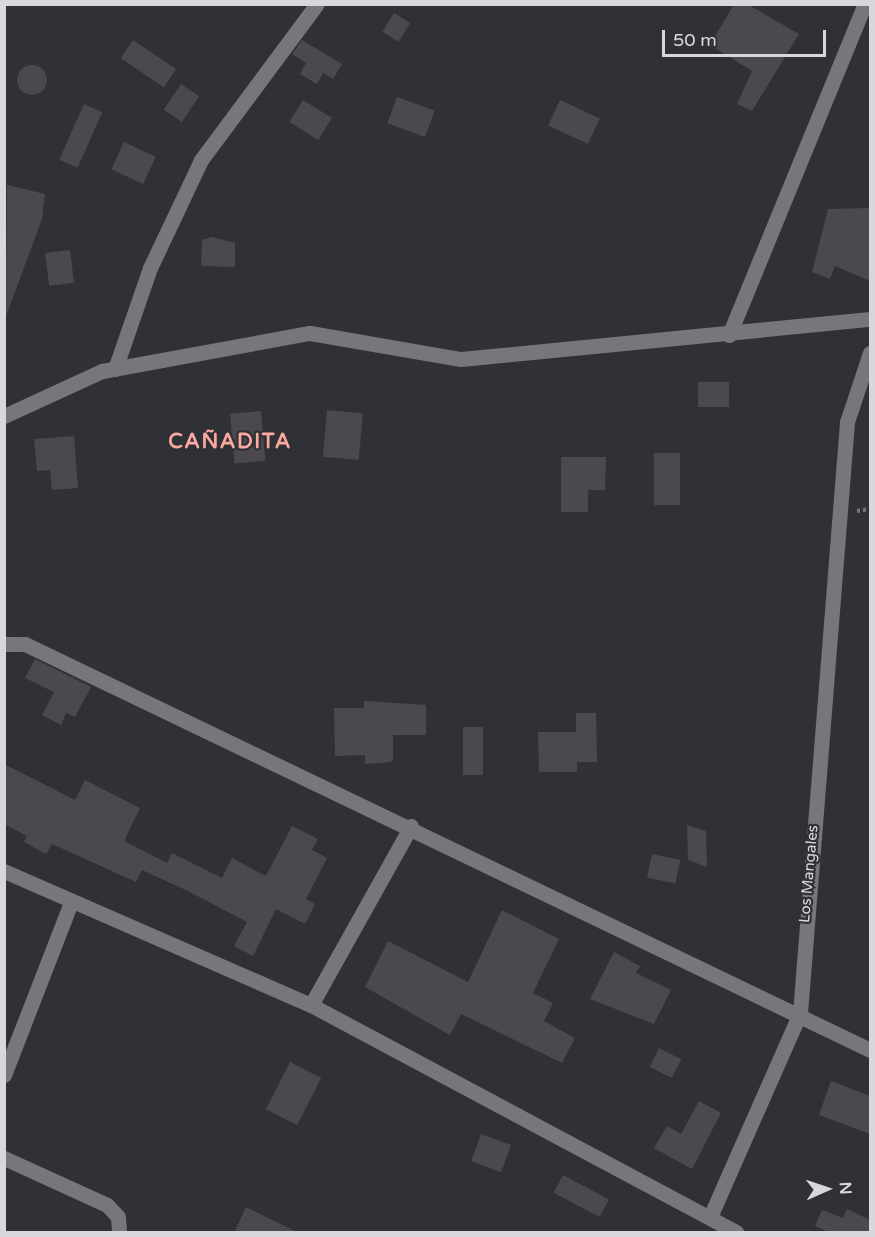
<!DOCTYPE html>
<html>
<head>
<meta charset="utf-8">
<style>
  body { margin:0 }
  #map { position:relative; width:875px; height:1237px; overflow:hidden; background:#303136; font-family:"Varela Round",sans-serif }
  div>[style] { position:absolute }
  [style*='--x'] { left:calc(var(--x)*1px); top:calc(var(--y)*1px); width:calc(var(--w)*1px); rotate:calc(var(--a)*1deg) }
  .building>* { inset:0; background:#4b494e; transform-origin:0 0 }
  .round { border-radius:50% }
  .path>* { height:4px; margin-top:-2px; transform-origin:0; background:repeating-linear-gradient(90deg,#76777c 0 3px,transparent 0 6px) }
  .minor>* { height:15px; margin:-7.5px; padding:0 7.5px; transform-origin:7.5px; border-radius:7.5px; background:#75777a }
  span { translate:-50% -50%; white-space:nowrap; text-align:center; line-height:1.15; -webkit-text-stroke:4.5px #303136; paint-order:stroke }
  .street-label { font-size:15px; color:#d7d8dc }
  .district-label { font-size:21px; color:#fba8a0; font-weight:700; letter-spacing:1.5px }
  .frame { position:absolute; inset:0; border:6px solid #d7d8dc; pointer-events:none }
  .north { position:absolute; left:797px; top:1159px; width:60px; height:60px; -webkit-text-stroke:4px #303136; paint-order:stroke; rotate:87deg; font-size:16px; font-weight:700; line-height:24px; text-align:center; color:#d7d8dc }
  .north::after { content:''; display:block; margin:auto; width:21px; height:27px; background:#d7d8dc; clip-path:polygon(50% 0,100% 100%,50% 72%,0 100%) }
  .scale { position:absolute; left:662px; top:30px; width:164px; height:27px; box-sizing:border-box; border:3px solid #d7d8dc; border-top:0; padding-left:8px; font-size:18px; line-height:21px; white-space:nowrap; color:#d7d8dc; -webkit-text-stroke:4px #303136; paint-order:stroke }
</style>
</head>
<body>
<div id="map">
  <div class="building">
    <div style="clip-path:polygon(734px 4px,747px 4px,799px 34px,752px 111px,737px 104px,752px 71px,710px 45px)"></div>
    <div style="left:394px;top:13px;width:19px;height:22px;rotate:32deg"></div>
    <div style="left:133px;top:40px;width:52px;height:22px;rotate:34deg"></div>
    <div style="clip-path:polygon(302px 40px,342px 64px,333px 79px,323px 73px,317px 84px,300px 74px,306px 63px,292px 54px)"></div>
    <div class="round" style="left:17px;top:65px;width:30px;height:30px"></div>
    <div style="left:181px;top:84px;width:22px;height:31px;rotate:34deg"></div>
    <div style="left:397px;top:97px;width:40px;height:28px;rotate:20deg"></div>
    <div style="left:303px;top:100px;width:34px;height:26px;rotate:32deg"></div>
    <div style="left:560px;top:100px;width:44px;height:28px;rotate:25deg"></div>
    <div style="left:84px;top:104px;width:20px;height:61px;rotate:24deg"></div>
    <div style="left:124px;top:142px;width:35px;height:30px;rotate:25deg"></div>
    <div style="clip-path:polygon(7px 185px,45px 194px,42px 219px,6px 316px)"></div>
    <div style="clip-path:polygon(870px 208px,870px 281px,835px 266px,830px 279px,812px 272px,828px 209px)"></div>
    <div style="clip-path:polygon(212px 237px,235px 243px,235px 267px,201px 266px,202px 240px)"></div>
    <div style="left:70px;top:250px;width:33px;height:25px;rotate:83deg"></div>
    <div style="left:698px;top:382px;width:31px;height:25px"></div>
    <div style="left:327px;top:410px;width:36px;height:47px;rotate:5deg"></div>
    <div style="left:261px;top:411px;width:50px;height:31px;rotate:85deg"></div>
    <div style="clip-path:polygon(74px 436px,78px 488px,52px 490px,50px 470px,37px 471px,34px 439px)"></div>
    <div style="left:654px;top:453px;width:26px;height:52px"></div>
    <div style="clip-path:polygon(561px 457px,606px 457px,605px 490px,588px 490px,588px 512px,561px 512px)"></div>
    <div style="clip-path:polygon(35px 659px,91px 687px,75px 717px,66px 713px,61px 725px,42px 715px,54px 692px,25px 678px)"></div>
    <div style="clip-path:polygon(364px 701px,426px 705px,426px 735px,393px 735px,393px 761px,383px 763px,365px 764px,365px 755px,335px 756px,334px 708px,364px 708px)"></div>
    <div style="clip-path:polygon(576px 713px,596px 713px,597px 762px,577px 762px,577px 772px,539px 772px,538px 732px,576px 732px)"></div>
    <div style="left:463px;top:727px;width:20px;height:48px"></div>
    <div style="clip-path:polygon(4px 764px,75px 800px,85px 780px,140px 808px,124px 841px,167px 863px,172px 853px,222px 878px,232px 858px,266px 876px,292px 826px,318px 839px,312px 850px,327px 858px,306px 899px,315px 904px,305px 924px,276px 909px,253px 956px,234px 946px,247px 922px,188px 891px,142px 870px,136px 882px,52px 844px,46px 854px,24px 842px,27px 836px,4px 824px)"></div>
    <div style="clip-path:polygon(687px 825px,706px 831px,707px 867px,688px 860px)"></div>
    <div style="left:652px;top:854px;width:29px;height:24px;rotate:12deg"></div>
    <div style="clip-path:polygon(502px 910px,559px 939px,533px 993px,553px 1003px,544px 1021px,575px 1038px,562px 1063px,461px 1014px,450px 1035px,365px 987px,388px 941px,468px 982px)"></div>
    <div style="clip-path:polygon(614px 952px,640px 966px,636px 973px,671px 990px,654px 1024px,590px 999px)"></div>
    <div style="left:659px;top:1048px;width:25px;height:21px;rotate:27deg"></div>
    <div style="left:290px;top:1062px;width:35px;height:53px;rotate:27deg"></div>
    <div style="clip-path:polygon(831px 1081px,870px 1096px,870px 1134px,819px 1115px)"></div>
    <div style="clip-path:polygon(699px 1101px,721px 1113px,692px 1169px,654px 1148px,667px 1126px,681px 1134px)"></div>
    <div style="left:481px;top:1134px;width:32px;height:29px;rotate:20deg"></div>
    <div style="left:563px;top:1175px;width:52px;height:20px;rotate:28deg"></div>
    <div style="clip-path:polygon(246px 1207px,299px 1233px,234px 1233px)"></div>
    <div style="clip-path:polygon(847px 1209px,870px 1220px,870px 1233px,831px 1233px,815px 1226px,822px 1210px,843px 1218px)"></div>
  </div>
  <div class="path">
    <div style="--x:857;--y:511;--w:13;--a:-9"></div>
  </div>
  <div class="minor">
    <div style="--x:729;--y:335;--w:358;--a:-67.7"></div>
    <div style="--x:115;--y:369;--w:107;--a:-70.9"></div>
    <div style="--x:150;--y:268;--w:119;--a:-64.7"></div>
    <div style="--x:201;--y:160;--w:194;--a:-53.4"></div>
    <div style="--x:4;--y:416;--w:108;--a:-24.7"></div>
    <div style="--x:102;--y:371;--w:211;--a:-10.4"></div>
    <div style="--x:310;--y:333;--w:153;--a:9.8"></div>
    <div style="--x:461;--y:359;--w:411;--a:-5.6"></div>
    <div style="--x:4;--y:644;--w:21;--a:0"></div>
    <div style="--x:25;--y:644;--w:937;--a:25.66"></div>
    <div style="--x:4;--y:871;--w:335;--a:23.6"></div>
    <div style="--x:311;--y:1005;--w:482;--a:28.1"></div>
    <div style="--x:311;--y:1005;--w:205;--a:-60.8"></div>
    <div style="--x:4;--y:1075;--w:186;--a:-68.8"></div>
    <div style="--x:4;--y:1158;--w:113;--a:24.5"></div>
    <div style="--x:107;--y:1205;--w:16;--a:47"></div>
    <div style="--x:118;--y:1217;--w:15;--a:86"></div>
    <div style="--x:710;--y:1217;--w:223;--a:-66.2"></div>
    <div style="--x:800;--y:1013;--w:593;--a:-85.45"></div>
    <div style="--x:847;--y:422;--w:73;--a:-71.6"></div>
  </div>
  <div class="street-label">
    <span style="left:809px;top:874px;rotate:-85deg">Los Mangales</span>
  </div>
  <div class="district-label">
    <span style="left:230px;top:442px">CAÑADITA</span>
  </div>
  <div class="frame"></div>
  <div class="north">N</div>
  <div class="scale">50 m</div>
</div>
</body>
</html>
